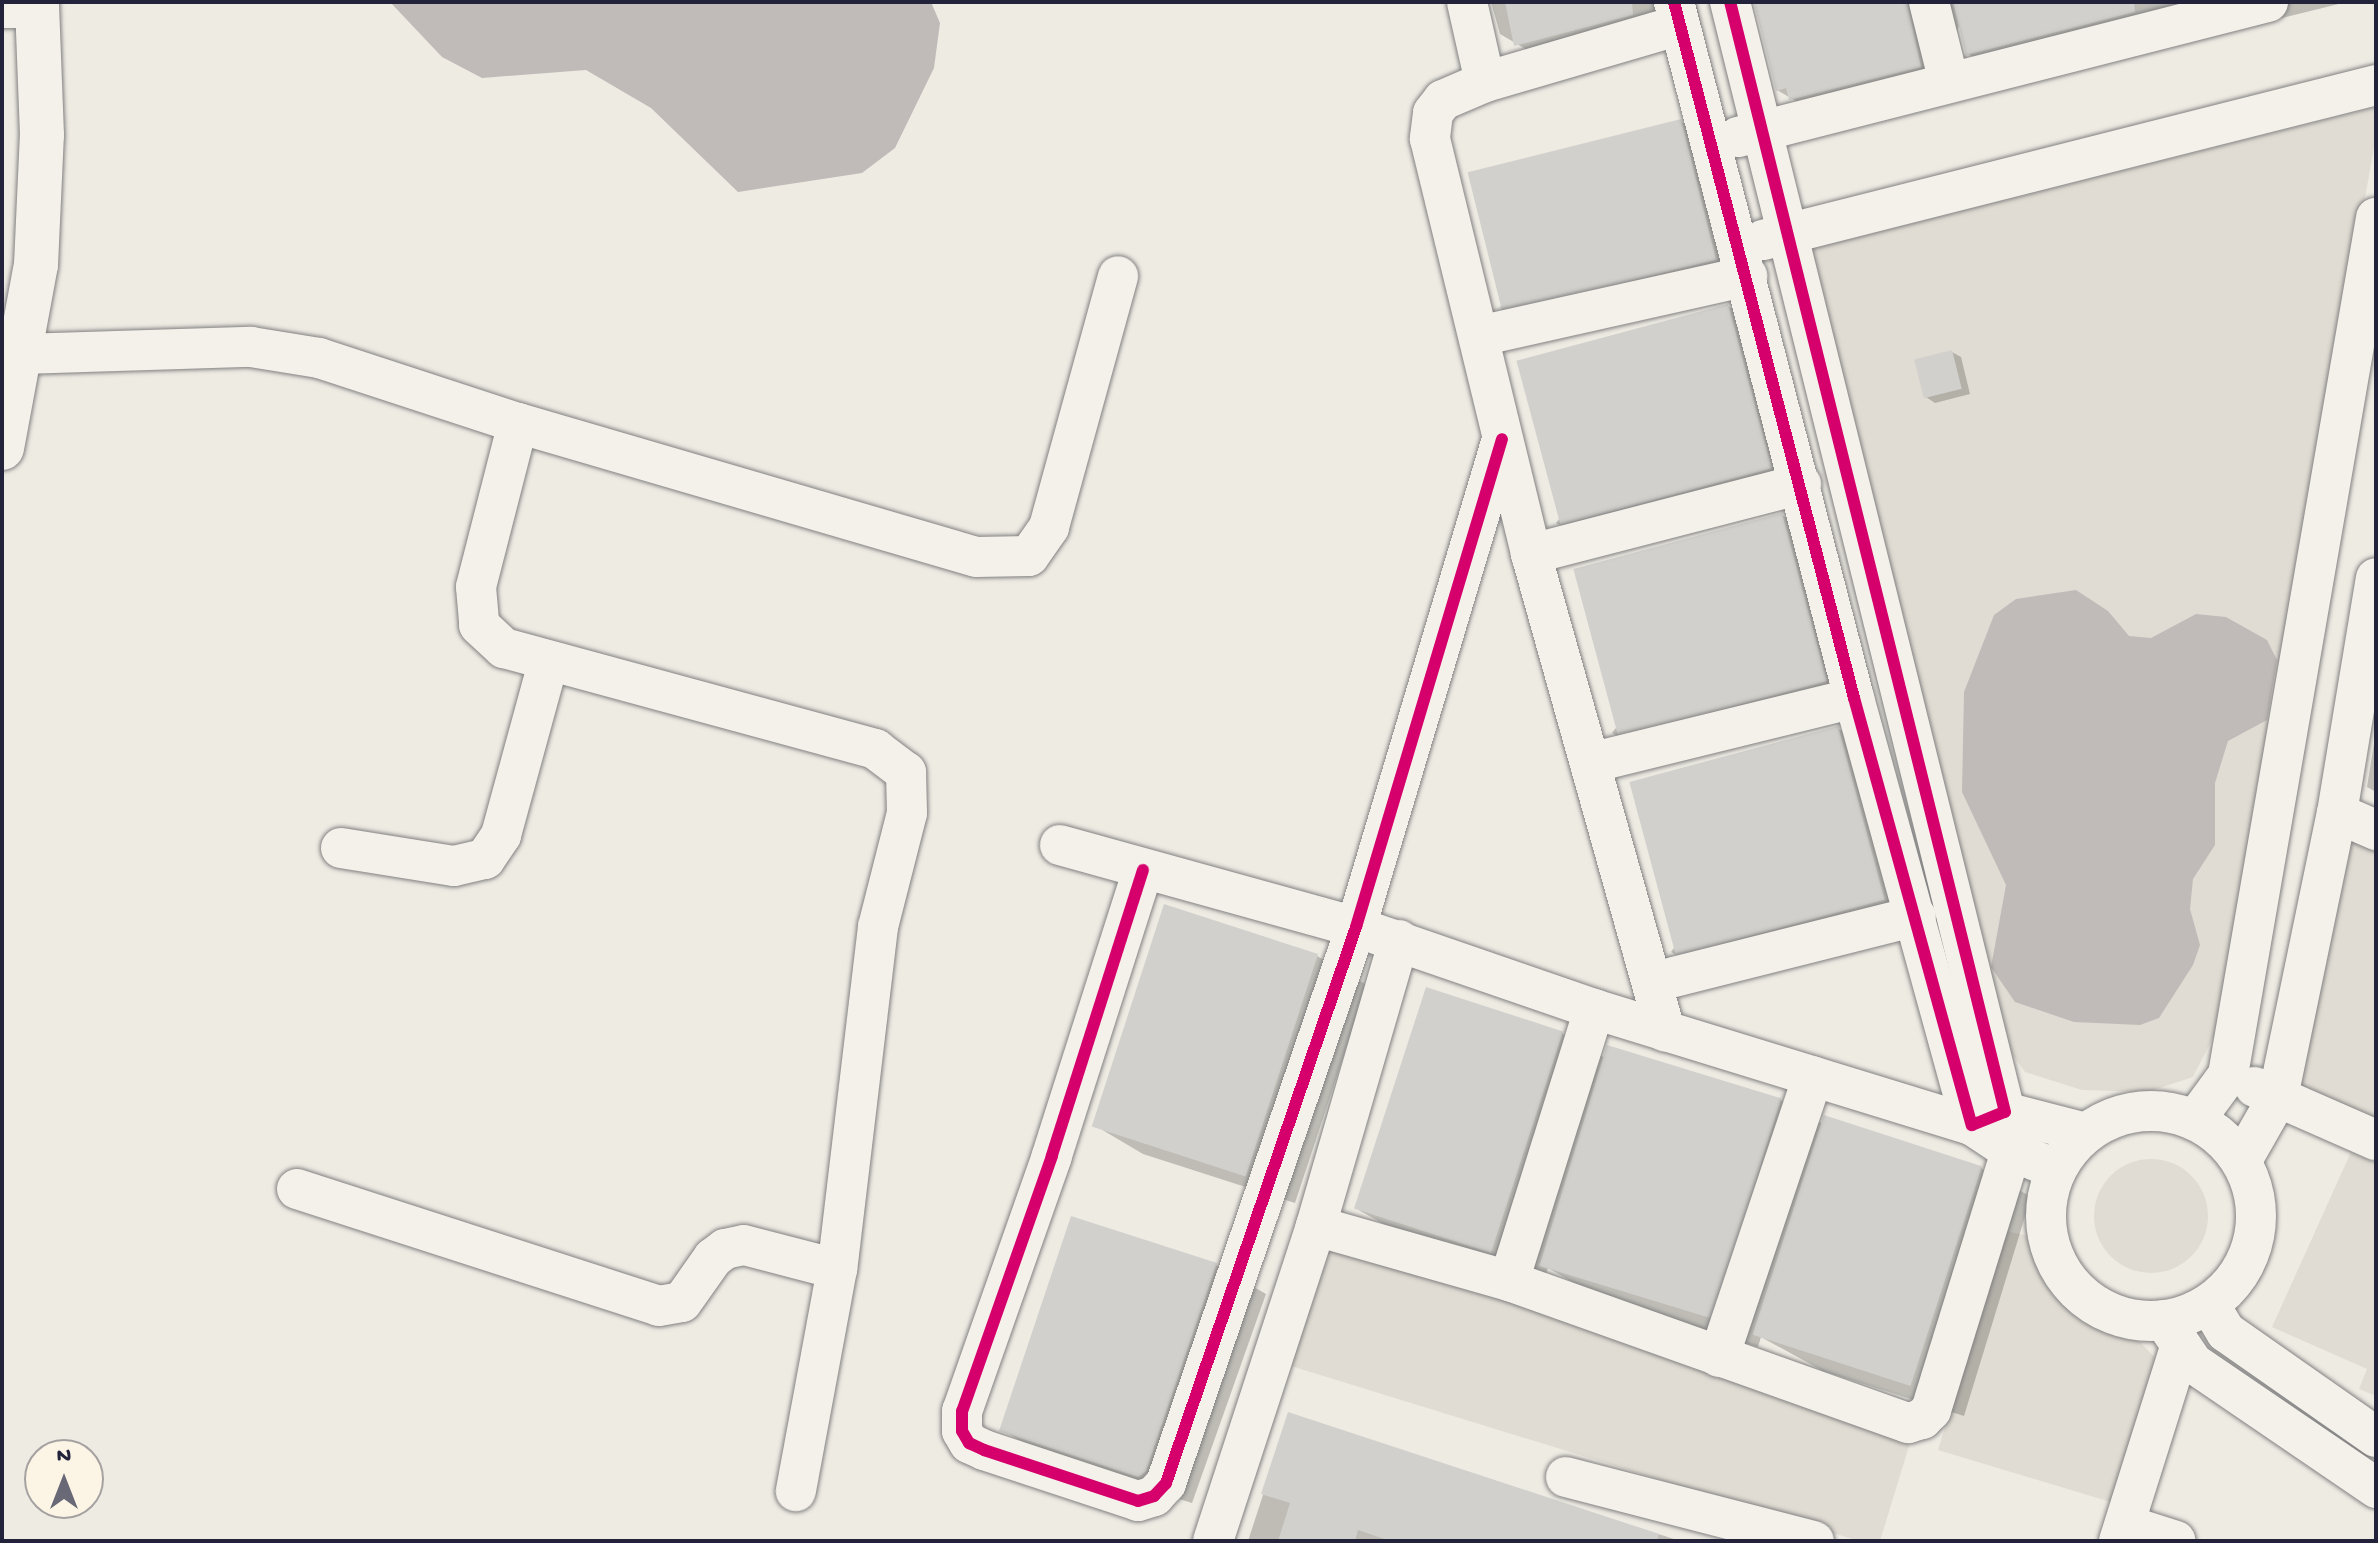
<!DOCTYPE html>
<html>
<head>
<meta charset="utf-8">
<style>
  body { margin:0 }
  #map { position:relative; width:2378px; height:1543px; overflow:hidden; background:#eeebe3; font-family:"Gochi Hand",sans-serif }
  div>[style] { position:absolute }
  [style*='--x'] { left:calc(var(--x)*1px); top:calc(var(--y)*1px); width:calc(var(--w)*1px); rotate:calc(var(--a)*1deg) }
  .green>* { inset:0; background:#e0dcd3 }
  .round { border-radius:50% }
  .water>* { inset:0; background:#c0bbb8 }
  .shadow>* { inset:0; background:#0003 }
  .building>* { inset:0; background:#d2d0cc; transform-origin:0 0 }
  .roads { filter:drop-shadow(0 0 2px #828182) drop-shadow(0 0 2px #828182) }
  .street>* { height:40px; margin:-20px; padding:0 20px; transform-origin:20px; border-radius:20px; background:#f4f1eb }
  .street>.ring { margin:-20px; padding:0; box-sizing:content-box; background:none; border:40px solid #f4f1eb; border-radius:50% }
  .secondary>* { height:44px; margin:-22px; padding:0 22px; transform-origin:22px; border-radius:22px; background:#f4f1eb }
  .cycleway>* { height:12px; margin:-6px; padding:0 6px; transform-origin:6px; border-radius:6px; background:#d6006c }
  span { translate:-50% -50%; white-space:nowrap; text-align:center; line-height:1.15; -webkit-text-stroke:8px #fcf5e5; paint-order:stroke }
  .frame { position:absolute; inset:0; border:4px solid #22223b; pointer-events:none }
  .north { position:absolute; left:24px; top:1439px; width:80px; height:80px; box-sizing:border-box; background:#fcf5e5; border:2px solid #a5a1a1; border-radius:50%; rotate:0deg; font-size:22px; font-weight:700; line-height:32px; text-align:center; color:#22223b }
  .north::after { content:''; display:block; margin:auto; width:28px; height:36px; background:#696876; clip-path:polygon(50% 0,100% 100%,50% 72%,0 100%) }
</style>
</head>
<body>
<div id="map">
  <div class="green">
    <div style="clip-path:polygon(2376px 107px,2376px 136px,2218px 1028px,2193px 1077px,2147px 1092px,2082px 1090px,2025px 1072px,2006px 1046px,1809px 249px)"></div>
    <div style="clip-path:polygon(2344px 831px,2376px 845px,2376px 1130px,2298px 1095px)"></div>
    <div style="clip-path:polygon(2351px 1152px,2376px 1163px,2376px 1396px,2359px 1389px,2367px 1369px,2272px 1327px)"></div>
    <div class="round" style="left:2094px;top:1159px;width:114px;height:114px"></div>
    <div style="clip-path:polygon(2006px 1231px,2038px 1238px,2059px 1280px,2086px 1309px,2129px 1330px,2158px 1361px,2114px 1503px,1938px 1450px)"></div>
    <div style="clip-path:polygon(1330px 1240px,1917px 1420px,1880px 1541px,1859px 1541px,1291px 1366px)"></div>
  </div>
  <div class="water">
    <div style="clip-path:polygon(390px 2px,931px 2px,940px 23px,934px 68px,895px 148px,862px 173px,738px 192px,651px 108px,586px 70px,482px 78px,442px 57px)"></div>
    <div style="clip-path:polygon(2076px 590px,2108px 611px,2129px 636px,2151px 638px,2196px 614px,2226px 617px,2267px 640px,2277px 660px,2267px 720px,2228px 741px,2215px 783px,2215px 845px,2193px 879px,2190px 909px,2200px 945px,2193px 965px,2159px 1018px,2140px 1025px,2074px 1022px,2015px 1002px,1991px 967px,2006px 885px,1962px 792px,1964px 692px,1994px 615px,2016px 599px)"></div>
  </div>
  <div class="shadow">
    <div style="clip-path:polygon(1491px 2px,1696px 2px,1701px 24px,1566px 73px,1500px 34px)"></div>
    <div style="clip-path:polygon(1754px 2px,2347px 2px,2018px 83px,1968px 54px,1959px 25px,1956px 36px,1970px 95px,1841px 128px,1777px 90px)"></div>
    <div style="clip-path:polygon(1680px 121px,1730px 150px,1766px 287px,1550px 336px,1500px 307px)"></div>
    <div style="clip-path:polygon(1728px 306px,1778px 335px,1820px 496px,1606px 552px,1556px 523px)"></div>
    <div style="clip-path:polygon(1952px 352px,1961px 357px,1970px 394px,1935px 403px,1926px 397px)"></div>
    <div style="clip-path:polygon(1782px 515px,1832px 544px,1875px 710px,1662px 762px,1612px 733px)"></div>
    <div style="clip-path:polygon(1837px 728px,1888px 757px,1935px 928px,1721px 981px,1671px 952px)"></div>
    <div style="clip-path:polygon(2376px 731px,2376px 792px,2367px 787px)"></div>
    <div style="clip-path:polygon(1165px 906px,1317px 956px,1367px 985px,1295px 1203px,1143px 1154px,1094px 1125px)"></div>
    <div style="clip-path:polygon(1562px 1033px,1605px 1058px,1608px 1048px,1781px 1100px,1823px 1124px,1825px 1118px,1981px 1168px,2031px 1197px,1964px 1416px,1823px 1371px,1761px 1337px,1758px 1347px,1591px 1293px,1548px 1268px,1544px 1280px,1405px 1236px,1355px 1208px)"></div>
    <div style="clip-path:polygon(1216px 1265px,1266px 1294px,1192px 1503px,1052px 1459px,1002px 1430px)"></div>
    <div style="clip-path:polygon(1289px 1415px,1680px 1541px,1248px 1541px)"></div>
  </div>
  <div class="building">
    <div style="clip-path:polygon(1505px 2px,1632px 2px,1633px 15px,1514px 46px)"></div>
    <div style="clip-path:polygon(1754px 2px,1907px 2px,1921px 67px,1789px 100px,1786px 88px,1776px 91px)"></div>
    <div style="clip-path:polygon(1953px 2px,2134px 2px,2135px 12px,1966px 55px)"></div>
    <div style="left:1681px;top:119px;width:145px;height:220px;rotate:76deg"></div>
    <div style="left:1728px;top:304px;width:170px;height:219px;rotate:75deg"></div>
    <div style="left:1952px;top:350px;width:40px;height:39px;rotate:76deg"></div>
    <div style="left:1782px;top:513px;width:174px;height:216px;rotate:75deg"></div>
    <div style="left:1838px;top:726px;width:180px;height:216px;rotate:75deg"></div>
    <div style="left:1164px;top:904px;width:162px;height:234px;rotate:18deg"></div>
    <div style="left:1426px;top:987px;width:144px;height:233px;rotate:18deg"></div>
    <div style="left:1607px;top:1045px;width:182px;height:231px;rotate:17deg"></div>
    <div style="left:1824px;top:1115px;width:166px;height:231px;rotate:18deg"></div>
    <div style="clip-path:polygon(1071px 1216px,1217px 1263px,1146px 1471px,1138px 1477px,999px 1431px)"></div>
    <div style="clip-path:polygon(1288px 1412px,1659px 1534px,1657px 1541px,1390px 1541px,1358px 1530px,1355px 1541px,1278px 1541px,1290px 1503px,1261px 1494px)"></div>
  </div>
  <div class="roads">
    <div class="street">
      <div style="--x:1467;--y:2;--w:82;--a:77.3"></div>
      <div style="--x:1485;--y:82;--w:203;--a:-16.3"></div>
      <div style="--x:1674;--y:2;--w:719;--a:75.5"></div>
      <div style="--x:1854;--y:698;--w:443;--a:74.6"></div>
      <div style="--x:1972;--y:1125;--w:35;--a:-22"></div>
      <div style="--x:2005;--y:1112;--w:1144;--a:-103.91"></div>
      <div style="--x:1929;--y:2;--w:82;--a:76"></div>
      <div style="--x:2;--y:8;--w:36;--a:0"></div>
      <div style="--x:1485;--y:82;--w:46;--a:156.8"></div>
      <div style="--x:1443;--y:100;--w:16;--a:128"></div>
      <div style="--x:1433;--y:113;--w:26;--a:97"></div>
      <div style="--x:1430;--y:139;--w:427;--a:76.3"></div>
      <div style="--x:1531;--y:554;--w:496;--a:74.3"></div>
      <div style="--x:1738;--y:137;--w:547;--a:-14.29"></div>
      <div style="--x:1763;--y:240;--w:632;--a:-14.19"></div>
      <div style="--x:1479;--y:336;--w:275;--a:-12.6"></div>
      <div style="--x:22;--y:354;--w:229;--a:-1.8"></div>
      <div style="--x:251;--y:347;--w:69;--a:9.2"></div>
      <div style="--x:319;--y:358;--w:209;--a:18.1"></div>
      <div style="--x:518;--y:423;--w:477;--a:16.3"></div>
      <div style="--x:976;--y:557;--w:53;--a:-1.1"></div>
      <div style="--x:1029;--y:556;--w:35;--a:-55"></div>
      <div style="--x:1049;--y:527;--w:260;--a:-74.6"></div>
      <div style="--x:518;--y:423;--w:169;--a:104.4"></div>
      <div style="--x:476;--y:587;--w:38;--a:85"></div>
      <div style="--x:479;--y:625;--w:34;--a:43"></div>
      <div style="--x:504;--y:648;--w:385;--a:15.2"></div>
      <div style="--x:875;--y:749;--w:39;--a:37"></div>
      <div style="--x:906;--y:772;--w:41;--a:88.6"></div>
      <div style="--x:907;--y:813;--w:118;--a:104.3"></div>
      <div style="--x:878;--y:927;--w:344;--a:96.8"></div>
      <div style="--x:837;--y:1269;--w:226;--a:100.5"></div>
      <div style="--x:1531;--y:554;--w:279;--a:-14.5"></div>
      <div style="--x:1590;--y:763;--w:272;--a:-13.8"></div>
      <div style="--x:2337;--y:813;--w:43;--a:23.6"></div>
      <div style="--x:1060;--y:845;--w:307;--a:15.5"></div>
      <div style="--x:1356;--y:927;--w:252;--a:19"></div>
      <div style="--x:1594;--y:1009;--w:395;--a:17.1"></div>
      <div style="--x:1972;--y:1125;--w:47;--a:33.7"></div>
      <div style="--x:2011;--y:1151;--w:48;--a:21.8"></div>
      <div style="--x:341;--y:848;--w:114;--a:9.1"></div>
      <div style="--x:454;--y:866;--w:32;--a:-13"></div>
      <div style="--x:485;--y:859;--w:29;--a:-56"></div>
      <div style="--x:501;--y:835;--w:178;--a:-74.7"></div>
      <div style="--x:1143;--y:870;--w:300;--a:107.7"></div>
      <div style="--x:1052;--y:1156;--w:270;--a:109.4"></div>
      <div style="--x:962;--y:1411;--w:20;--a:90"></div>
      <div style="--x:962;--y:1431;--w:14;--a:60"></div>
      <div style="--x:969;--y:1443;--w:17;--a:25"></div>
      <div style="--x:984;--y:1450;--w:162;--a:18.3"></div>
      <div style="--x:1138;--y:1501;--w:17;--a:-17"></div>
      <div style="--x:1154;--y:1496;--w:18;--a:-47"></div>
      <div style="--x:1166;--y:1483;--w:588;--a:-71.13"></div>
      <div style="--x:1356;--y:927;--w:509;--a:-73.34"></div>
      <div style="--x:1399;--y:940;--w:298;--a:106.2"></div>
      <div style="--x:1316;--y:1226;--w:201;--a:15.9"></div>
      <div style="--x:1509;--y:1281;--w:424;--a:19.6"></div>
      <div style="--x:1908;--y:1423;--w:15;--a:-16"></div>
      <div style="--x:1922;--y:1419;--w:13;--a:-45"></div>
      <div style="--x:1931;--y:1410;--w:271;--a:-72.8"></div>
      <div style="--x:1654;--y:982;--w:270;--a:-14.1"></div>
      <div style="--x:2255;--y:1087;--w:132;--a:23.7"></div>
      <div class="ring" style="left:2046px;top:1111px;width:170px;height:170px"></div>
      <div style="--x:2005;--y:1112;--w:84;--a:14.5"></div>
      <div style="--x:2195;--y:1120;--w:56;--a:-53.7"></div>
      <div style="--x:2228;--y:1075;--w:870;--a:-80.2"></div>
      <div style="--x:2242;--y:1160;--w:73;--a:-60.3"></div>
      <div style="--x:2278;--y:1097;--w:290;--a:-78.3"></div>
      <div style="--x:2337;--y:813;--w:238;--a:-80.6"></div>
      <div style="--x:297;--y:1189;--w:380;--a:17.9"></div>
      <div style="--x:659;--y:1306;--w:23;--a:-10"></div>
      <div style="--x:682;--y:1302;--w:54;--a:-54.8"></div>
      <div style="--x:713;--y:1258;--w:15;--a:-37"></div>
      <div style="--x:725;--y:1249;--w:19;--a:-12"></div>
      <div style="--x:744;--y:1245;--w:96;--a:14.5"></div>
      <div style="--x:1509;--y:1281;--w:285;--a:-72.6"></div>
      <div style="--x:2209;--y:1304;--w:33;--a:59"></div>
      <div style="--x:2226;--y:1332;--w:183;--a:35"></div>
      <div style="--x:2164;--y:1320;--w:52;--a:56"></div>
      <div style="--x:2193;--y:1363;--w:222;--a:34.3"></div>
      <div style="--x:1719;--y:1357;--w:296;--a:-71.5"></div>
      <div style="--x:1566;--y:1477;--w:256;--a:14.5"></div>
      <div style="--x:2126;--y:1525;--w:52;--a:17.7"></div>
      <div style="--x:1213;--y:1541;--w:331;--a:-71.9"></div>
      <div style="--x:2119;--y:1541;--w:202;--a:-72.5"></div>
    </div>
    <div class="secondary">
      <div style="--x:2;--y:448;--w:186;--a:-79.5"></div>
      <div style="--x:36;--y:265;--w:130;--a:-87.4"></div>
      <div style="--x:42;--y:135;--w:133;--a:-92.2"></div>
    </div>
  </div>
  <div class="cycleway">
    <div style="--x:1674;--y:2;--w:719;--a:75.5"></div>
    <div style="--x:1854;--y:698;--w:443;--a:74.6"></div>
    <div style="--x:1972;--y:1125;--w:35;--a:-22"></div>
    <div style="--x:2005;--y:1112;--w:1144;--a:-103.91"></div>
    <div style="--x:1143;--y:870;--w:300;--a:107.7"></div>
    <div style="--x:1052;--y:1156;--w:270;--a:109.4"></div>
    <div style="--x:962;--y:1411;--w:20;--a:90"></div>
    <div style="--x:962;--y:1431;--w:14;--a:60"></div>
    <div style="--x:969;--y:1443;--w:17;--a:25"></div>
    <div style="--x:984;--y:1450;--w:162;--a:18.3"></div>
    <div style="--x:1138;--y:1501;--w:17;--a:-17"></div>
    <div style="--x:1154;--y:1496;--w:18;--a:-47"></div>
    <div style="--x:1166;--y:1483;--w:588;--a:-71.13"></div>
    <div style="--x:1356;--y:927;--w:509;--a:-73.34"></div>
  </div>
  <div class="frame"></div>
  <div class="north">N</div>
</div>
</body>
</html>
